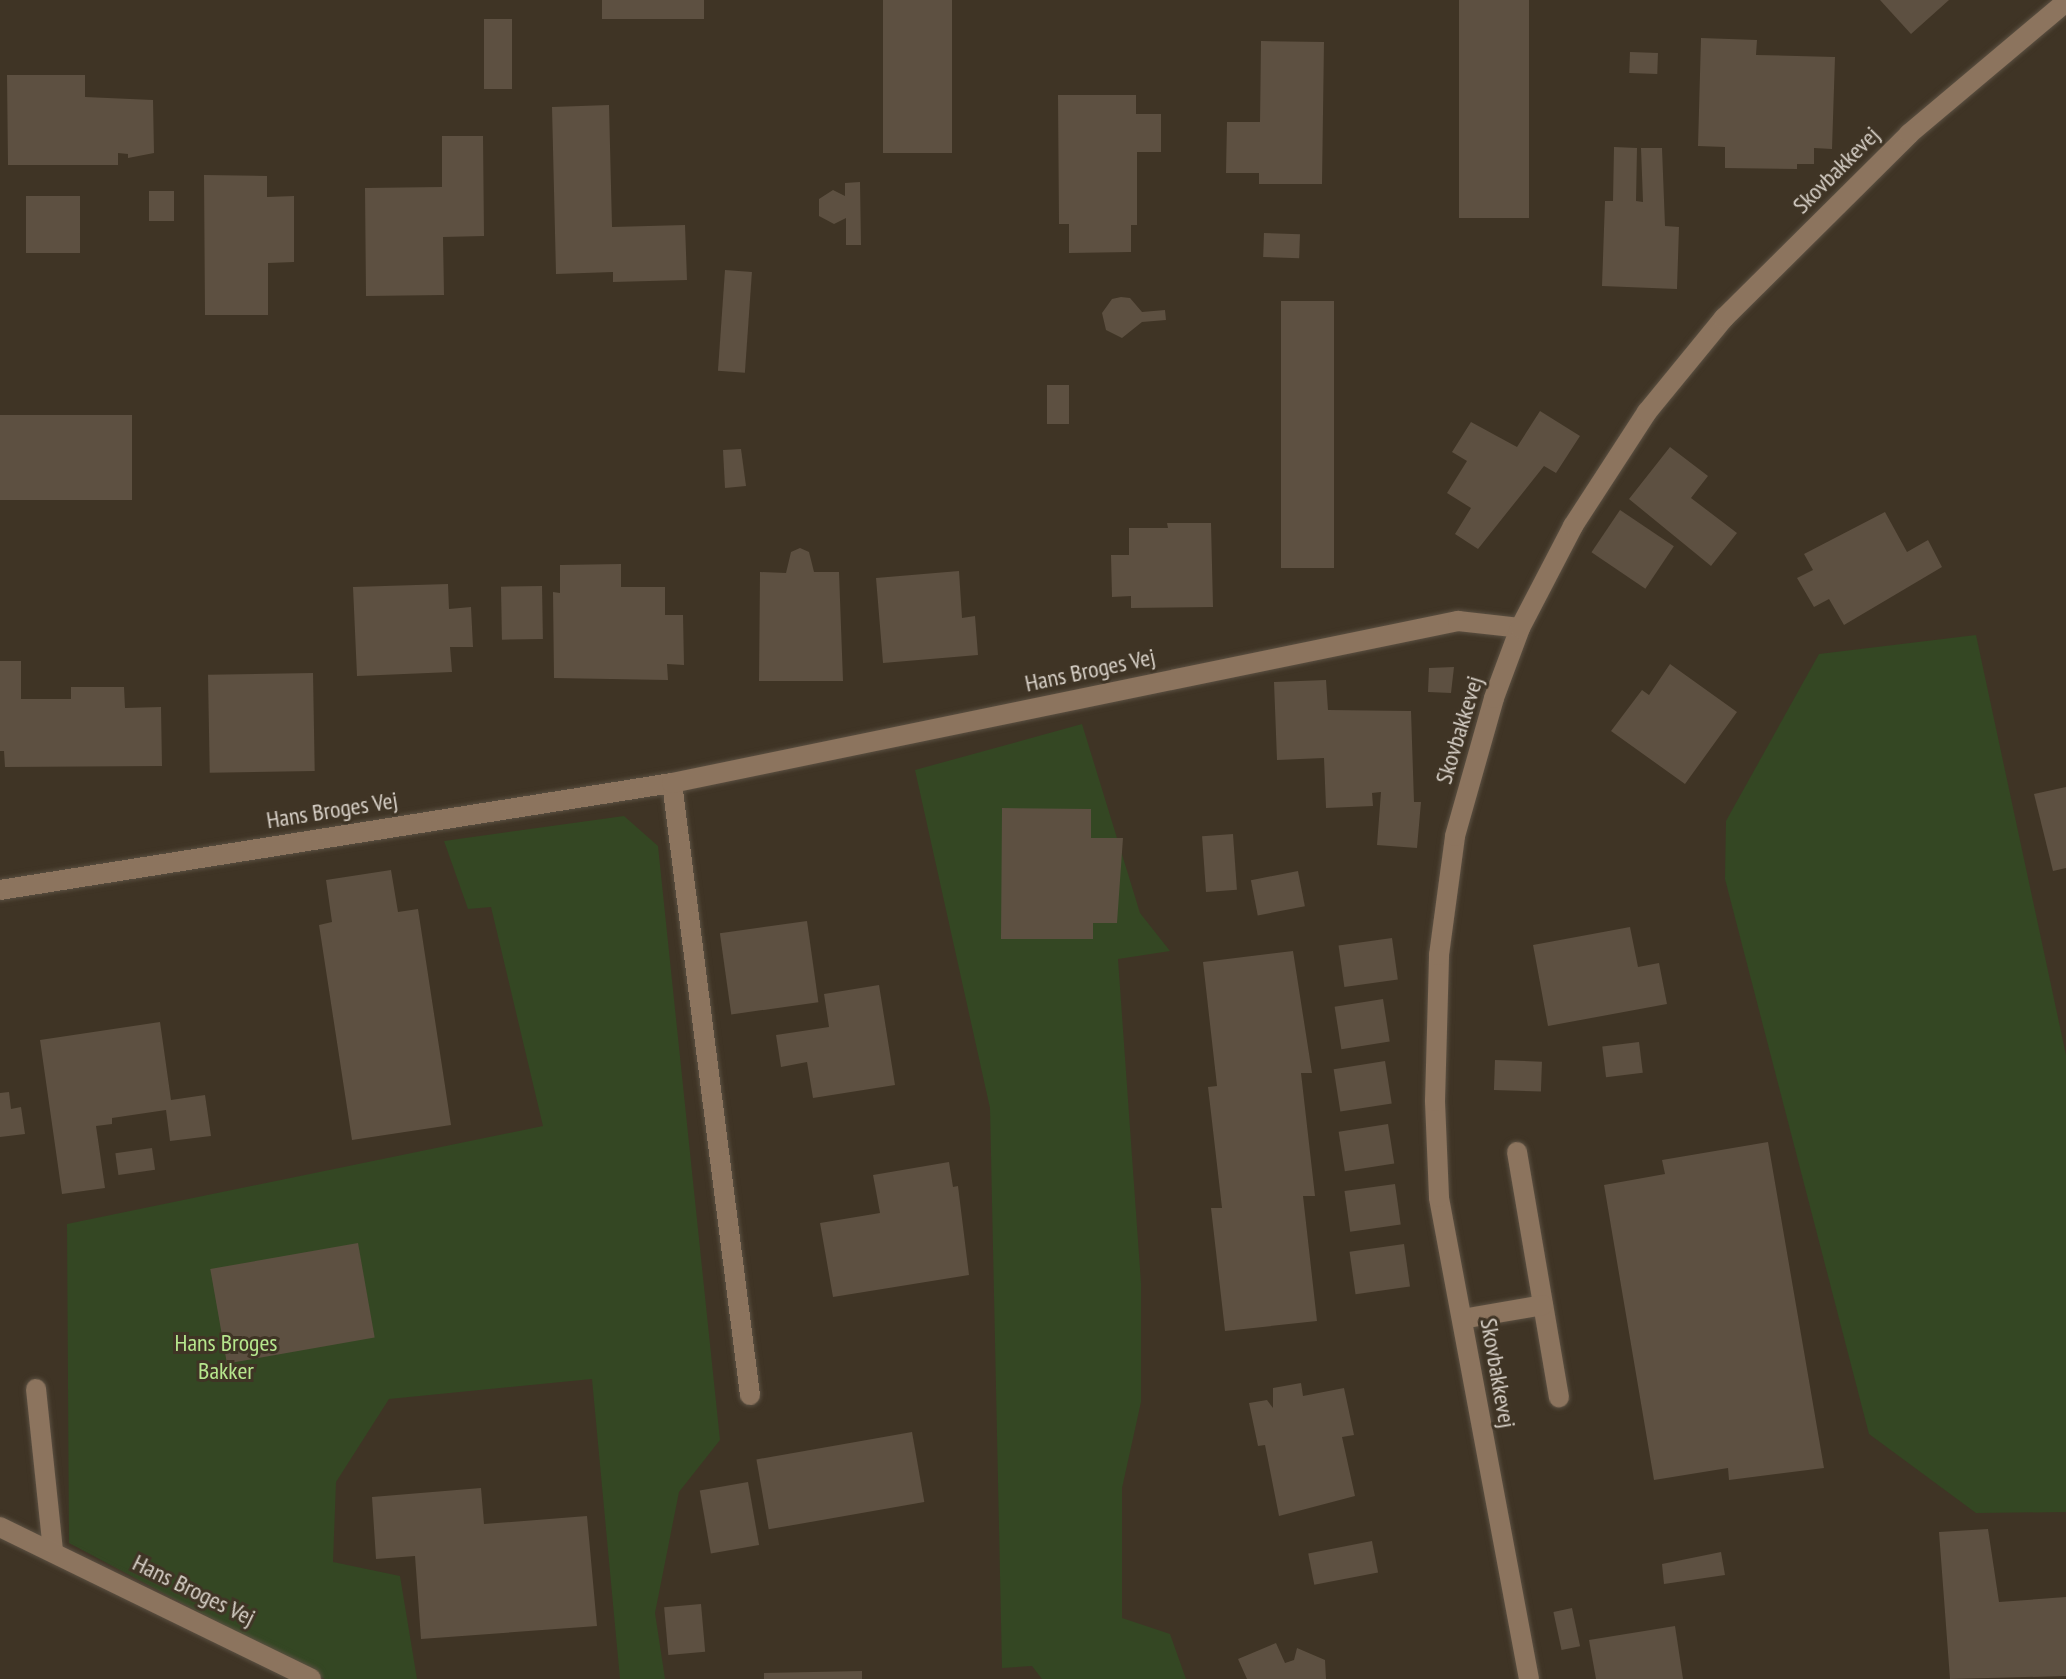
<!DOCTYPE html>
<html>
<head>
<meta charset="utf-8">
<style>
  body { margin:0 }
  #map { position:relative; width:2066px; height:1679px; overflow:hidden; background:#3f3425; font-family:"PT Sans Narrow",sans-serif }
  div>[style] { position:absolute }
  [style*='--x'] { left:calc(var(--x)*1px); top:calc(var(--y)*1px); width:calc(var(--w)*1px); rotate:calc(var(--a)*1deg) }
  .green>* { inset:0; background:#344723 }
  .building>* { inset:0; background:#5d5041; transform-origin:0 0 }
  .roads { filter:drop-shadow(0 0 2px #5b5042) drop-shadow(0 0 2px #5b5042) }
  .minor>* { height:20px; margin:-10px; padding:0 10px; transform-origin:10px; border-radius:10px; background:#8c745e }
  span { translate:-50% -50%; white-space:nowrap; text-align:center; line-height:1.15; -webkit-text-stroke:6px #3f3425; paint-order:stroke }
  .street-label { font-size:24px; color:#d8d1c8 }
  .park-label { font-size:24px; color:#b6e68d }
</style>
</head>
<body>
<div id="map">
  <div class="green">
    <div style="clip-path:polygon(1976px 635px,2066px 1055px,2066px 1512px,1976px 1513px,1869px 1434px,1725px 879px,1726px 821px,1819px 654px)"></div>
    <div style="clip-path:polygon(1082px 724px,1140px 913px,1170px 951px,1118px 959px,1141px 1283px,1141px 1402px,1122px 1488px,1122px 1618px,1170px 1634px,1186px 1679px,1042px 1679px,1032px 1666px,1002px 1668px,990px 1108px,915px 770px)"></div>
    <div style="clip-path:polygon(624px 816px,658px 846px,720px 1440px,679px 1492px,655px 1613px,665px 1679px,620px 1679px,592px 1379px,389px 1399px,336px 1482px,333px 1562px,400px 1576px,417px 1679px,325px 1679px,69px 1543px,67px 1224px,543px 1126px,491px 907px,468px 909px,444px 841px)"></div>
  </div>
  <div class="building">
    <div style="left:602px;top:0;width:102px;height:19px"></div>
    <div style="left:883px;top:0;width:69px;height:153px"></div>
    <div style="left:1459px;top:0;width:70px;height:218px"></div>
    <div style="clip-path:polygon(1880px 0,1949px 0,1911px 34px)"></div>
    <div style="left:484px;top:19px;width:28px;height:70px"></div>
    <div style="clip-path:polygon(1701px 38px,1757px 40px,1756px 55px,1835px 57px,1832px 149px,1814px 148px,1814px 164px,1797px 164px,1797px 169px,1725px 168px,1725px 147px,1698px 146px)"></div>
    <div style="clip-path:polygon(1261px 41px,1324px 42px,1322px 184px,1259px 184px,1259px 173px,1226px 173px,1227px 122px,1260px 122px)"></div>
    <div style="left:1630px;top:52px;width:28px;height:21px;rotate:2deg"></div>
    <div style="clip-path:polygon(7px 75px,85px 75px,85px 97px,153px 100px,154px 153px,128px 158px,128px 154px,118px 153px,118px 165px,8px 165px)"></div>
    <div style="clip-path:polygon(1058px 95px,1136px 95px,1136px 114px,1161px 114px,1161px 152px,1137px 152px,1137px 225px,1131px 225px,1131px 252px,1069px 253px,1069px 224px,1059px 224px)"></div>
    <div style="clip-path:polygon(609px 105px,612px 227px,685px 225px,687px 280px,613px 282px,613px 272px,556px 274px,552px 107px)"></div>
    <div style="clip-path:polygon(442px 136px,483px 136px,484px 236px,443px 237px,444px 295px,366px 296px,365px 188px,442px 187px)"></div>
    <div style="clip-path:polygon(1614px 147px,1637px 148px,1636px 201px,1643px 202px,1641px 148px,1662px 148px,1665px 226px,1679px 227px,1677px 289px,1602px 286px,1605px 201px,1613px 201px)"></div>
    <div style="clip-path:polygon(204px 175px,267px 176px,267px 197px,294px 196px,294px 262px,268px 263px,268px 315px,205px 315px)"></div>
    <div style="clip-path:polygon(860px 182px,861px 245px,846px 245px,846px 218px,834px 224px,819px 216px,819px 199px,833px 190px,845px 196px,845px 183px)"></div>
    <div style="left:149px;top:191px;width:25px;height:30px"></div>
    <div style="left:80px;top:196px;width:57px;height:54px;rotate:90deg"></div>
    <div style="left:1264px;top:233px;width:36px;height:24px;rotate:2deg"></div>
    <div style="left:725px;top:270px;width:27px;height:101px;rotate:4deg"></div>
    <div style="clip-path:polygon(1121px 297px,1130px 298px,1142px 312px,1165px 310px,1166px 320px,1142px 322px,1122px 338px,1106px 330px,1102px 313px,1112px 299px)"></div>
    <div style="left:1334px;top:301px;width:267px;height:53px;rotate:90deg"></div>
    <div style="left:1047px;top:385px;width:22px;height:39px"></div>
    <div style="clip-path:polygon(1540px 411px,1580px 436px,1556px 473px,1544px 466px,1478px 549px,1455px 534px,1471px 508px,1447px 493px,1467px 461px,1452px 452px,1471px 422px,1517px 447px)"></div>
    <div style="left:0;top:415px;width:132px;height:85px"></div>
    <div style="clip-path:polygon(1670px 447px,1708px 476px,1691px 498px,1737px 533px,1711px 566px,1629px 499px)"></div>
    <div style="clip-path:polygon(741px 449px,746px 486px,725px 488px,723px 450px)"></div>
    <div style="left:1620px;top:510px;width:65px;height:51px;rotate:34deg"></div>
    <div style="clip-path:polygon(1885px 512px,1907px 552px,1928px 540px,1942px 567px,1844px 625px,1829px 599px,1814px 607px,1797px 578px,1813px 570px,1804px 554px)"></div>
    <div style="clip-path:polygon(1167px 523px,1211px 523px,1213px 607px,1131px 608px,1131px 596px,1112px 597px,1111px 555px,1129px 555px,1129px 528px,1168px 528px)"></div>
    <div style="clip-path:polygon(800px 548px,809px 552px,814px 572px,839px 572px,843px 681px,759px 681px,760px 572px,786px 573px,791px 552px)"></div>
    <div style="clip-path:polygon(621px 564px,621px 587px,665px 587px,665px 615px,683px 615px,684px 665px,667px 664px,668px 680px,554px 678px,553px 592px,560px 593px,560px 565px)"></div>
    <div style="clip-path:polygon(959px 571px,962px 618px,975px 616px,978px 655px,883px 663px,876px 578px)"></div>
    <div style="clip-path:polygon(448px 584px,449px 609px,471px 607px,473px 647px,450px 647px,452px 672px,357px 676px,353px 587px)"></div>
    <div style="left:542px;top:586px;width:53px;height:41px;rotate:89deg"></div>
    <div style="clip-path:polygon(0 661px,21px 661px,21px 699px,71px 699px,71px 687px,124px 687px,125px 708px,161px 707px,162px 766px,5px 767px,4px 751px,0 751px)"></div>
    <div style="clip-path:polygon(1670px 664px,1737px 712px,1685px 784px,1611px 731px,1642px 690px,1649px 695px)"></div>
    <div style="clip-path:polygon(1454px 667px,1451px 693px,1428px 692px,1429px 668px)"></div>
    <div style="left:313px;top:673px;width:98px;height:105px;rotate:89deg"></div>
    <div style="clip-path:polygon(1326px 680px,1328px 710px,1411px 711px,1414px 802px,1421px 802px,1417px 848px,1377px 845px,1381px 792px,1372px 793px,1373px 806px,1326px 808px,1324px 758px,1277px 760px,1274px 682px)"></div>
    <div style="clip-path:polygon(2066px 787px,2066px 868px,2053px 871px,2034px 794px)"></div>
    <div style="clip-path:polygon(1002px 808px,1091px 809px,1091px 838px,1123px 838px,1117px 923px,1093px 923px,1093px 939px,1001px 939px)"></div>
    <div style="left:1233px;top:834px;width:56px;height:31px;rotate:86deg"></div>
    <div style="clip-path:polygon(391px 870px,398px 912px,418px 909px,451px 1125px,352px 1140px,319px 925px,332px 922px,326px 880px)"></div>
    <div style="left:1298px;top:871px;width:36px;height:48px;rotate:79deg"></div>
    <div style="left:807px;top:921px;width:82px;height:88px;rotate:82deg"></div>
    <div style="clip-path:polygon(1630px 927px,1638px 967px,1659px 963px,1667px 1004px,1548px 1026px,1533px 945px)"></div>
    <div style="left:1392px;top:938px;width:42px;height:54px;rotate:82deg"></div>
    <div style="clip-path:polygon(1293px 951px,1312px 1073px,1301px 1073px,1315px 1196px,1303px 1196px,1317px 1321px,1225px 1331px,1211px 1208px,1222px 1208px,1208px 1087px,1217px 1086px,1203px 962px)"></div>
    <div style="clip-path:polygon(879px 985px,895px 1085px,813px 1098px,807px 1062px,781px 1067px,776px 1035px,829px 1027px,824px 994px)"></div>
    <div style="left:1383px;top:999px;width:43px;height:49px;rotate:81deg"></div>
    <div style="clip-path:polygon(160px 1022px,171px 1100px,205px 1095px,211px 1136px,170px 1141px,166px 1110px,112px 1118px,112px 1124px,96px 1126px,105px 1188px,62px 1194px,40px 1040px)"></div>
    <div style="left:1639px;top:1042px;width:31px;height:37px;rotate:83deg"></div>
    <div style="left:1495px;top:1060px;width:47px;height:30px;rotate:2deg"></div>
    <div style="left:1385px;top:1061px;width:43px;height:52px;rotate:81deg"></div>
    <div style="clip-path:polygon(9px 1092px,11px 1109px,21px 1107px,25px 1134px,0 1137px,0 1093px)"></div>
    <div style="left:1388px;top:1124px;width:40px;height:50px;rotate:81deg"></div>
    <div style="clip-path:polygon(1768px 1142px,1824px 1468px,1729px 1480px,1728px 1468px,1654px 1480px,1604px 1185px,1665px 1174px,1662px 1160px)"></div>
    <div style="left:152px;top:1148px;width:22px;height:37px;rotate:82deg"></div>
    <div style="clip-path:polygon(949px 1162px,953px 1187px,958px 1186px,969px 1275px,833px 1297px,820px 1223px,880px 1213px,873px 1175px)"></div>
    <div style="left:1395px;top:1184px;width:41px;height:51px;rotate:82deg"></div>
    <div style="left:358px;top:1243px;width:96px;height:150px;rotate:80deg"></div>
    <div style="left:1404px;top:1244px;width:43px;height:55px;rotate:82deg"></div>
    <div style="clip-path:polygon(1301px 1383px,1303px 1396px,1344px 1388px,1354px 1435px,1342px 1437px,1355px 1496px,1279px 1516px,1265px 1445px,1258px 1446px,1249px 1403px,1267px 1400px,1273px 1408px,1273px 1388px)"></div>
    <div style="left:912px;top:1432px;width:71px;height:158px;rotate:80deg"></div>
    <div style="left:748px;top:1482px;width:64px;height:49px;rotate:80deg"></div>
    <div style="clip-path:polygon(481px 1488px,484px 1524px,587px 1516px,597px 1626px,421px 1639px,415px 1556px,376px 1559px,372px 1497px)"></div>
    <div style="clip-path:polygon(1988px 1529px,1999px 1602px,2066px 1597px,2066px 1676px,1950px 1679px,1939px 1532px)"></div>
    <div style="left:1372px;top:1541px;width:32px;height:65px;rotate:79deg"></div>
    <div style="clip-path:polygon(1721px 1552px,1725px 1575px,1664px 1584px,1662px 1564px)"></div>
    <div style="left:701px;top:1604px;width:48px;height:37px;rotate:85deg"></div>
    <div style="left:1572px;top:1608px;width:39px;height:19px;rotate:78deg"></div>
    <div style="clip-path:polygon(1675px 1626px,1683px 1679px,1596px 1679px,1589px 1640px)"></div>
    <div style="clip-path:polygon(1276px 1643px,1285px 1663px,1294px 1660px,1297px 1648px,1325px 1660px,1326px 1679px,1247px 1679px,1238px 1659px)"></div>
    <div style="clip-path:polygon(862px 1671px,862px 1679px,764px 1679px,764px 1673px)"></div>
  </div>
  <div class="roads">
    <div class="minor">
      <div style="--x:672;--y:783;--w:617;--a:82.74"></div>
      <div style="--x:0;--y:890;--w:680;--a:-9.05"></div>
      <div style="--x:672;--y:783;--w:803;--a:-11.65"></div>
      <div style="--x:1458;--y:621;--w:62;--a:6.4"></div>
      <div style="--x:1517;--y:1152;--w:249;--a:80.3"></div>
      <div style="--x:1462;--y:1319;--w:82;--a:-9.8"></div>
      <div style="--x:36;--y:1389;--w:163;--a:84"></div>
      <div style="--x:0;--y:1527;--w:346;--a:26"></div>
      <div style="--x:1529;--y:1679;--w:490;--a:-100.6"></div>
      <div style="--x:1439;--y:1197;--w:96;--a:-92.4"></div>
      <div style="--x:1435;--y:1101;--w:146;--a:-88.4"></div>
      <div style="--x:1439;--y:955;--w:120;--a:-82.3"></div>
      <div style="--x:1455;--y:836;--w:143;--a:-74.2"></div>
      <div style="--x:1494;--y:698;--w:75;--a:-69.6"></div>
      <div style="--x:1520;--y:628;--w:115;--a:-62.5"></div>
      <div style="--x:1573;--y:526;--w:136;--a:-57"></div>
      <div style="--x:1647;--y:412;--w:122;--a:-50.7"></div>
      <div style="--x:1724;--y:318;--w:261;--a:-44.8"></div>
      <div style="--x:1909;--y:134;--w:205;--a:-40.1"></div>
    </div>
  </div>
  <div class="street-label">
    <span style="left:1836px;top:170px;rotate:-45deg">Skovbakkevej</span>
    <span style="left:1090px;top:670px;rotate:-12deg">Hans Broges Vej</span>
    <span style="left:1459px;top:730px;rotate:-73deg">Skovbakkevej</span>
    <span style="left:332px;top:810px;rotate:-9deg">Hans Broges Vej</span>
    <span style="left:1498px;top:1373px;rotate:80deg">Skovbakkevej</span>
    <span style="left:194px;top:1590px;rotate:26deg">Hans Broges Vej</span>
  </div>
  <div class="park-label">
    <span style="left:226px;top:1357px">Hans Broges<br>Bakker</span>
  </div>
</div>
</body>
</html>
